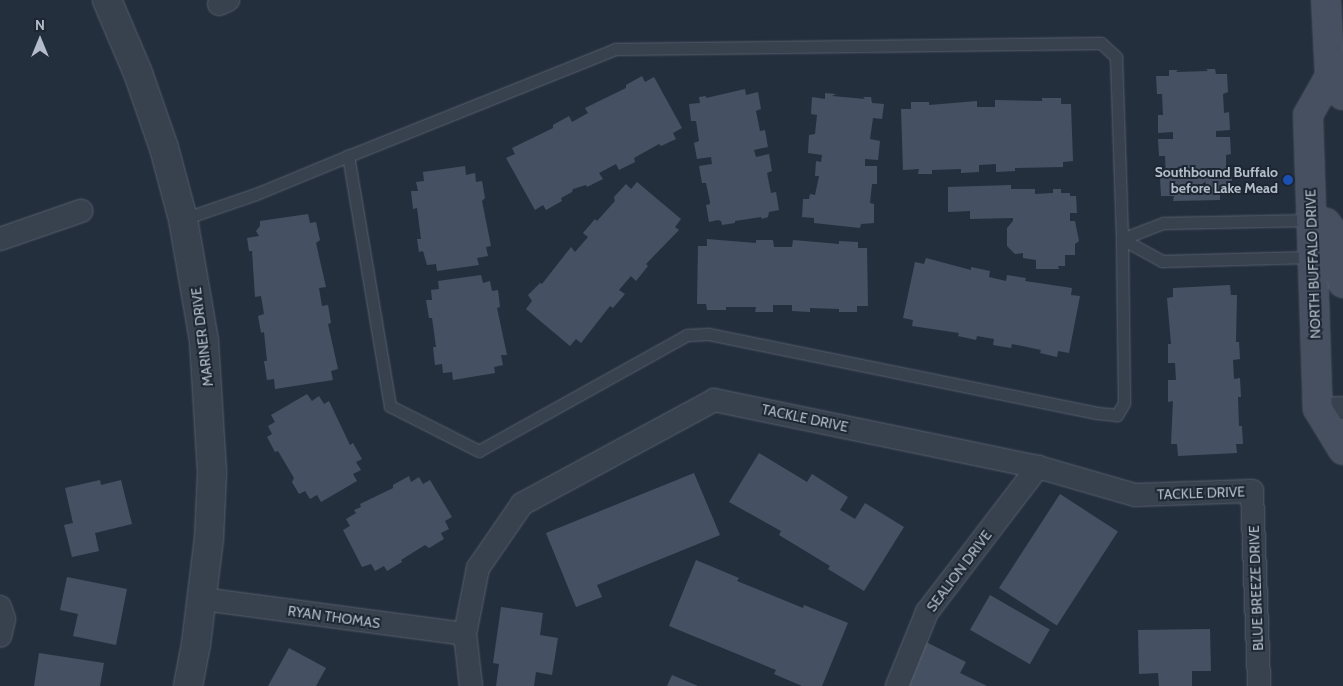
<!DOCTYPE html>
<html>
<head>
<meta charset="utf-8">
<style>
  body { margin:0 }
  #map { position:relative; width:1343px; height:686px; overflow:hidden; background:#242f3e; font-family:Cabin,sans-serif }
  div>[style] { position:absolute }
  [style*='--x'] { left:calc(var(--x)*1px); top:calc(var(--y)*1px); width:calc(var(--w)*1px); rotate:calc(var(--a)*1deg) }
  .building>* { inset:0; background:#455162; transform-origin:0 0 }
  .roads { filter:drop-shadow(0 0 1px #565f6c) drop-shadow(0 0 1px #565f6c) }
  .service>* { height:11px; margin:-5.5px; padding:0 5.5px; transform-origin:5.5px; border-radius:5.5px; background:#38414e }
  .minor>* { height:22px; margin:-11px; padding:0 11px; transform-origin:11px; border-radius:11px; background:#38414e }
  .tertiary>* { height:28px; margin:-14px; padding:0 14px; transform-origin:14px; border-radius:14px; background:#38414e }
  .secondary>* { height:28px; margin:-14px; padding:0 14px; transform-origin:14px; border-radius:14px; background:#465061 }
  .dots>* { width:14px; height:14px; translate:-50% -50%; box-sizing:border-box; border:2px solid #1d2633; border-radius:50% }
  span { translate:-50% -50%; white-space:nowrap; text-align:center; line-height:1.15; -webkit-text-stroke:4px #1d2633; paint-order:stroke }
  .poi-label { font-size:14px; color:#b4bcc9; font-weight:700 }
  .right { translate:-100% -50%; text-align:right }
  .street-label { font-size:14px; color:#b4bcc9 }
  .north { position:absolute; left:15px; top:15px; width:50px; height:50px; -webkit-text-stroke:4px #1d2633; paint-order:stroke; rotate:0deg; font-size:14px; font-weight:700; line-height:20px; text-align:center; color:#b4bcc9 }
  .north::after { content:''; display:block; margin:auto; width:18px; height:22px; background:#b4bcc9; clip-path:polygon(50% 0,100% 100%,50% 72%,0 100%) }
</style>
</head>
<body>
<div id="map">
  <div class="building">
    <div style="clip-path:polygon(1206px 69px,1215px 69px,1216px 74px,1227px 74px,1228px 92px,1223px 94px,1224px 113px,1229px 112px,1230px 130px,1216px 131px,1216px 137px,1230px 137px,1231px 154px,1226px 155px,1226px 176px,1232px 176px,1232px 193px,1220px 195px,1220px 200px,1173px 201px,1174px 196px,1161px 196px,1160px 178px,1166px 178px,1165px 156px,1159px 156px,1158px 139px,1173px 139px,1173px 132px,1158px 133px,1158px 115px,1163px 115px,1162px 94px,1157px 94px,1156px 76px,1169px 76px,1169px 70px,1178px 70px,1176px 72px,1208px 71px)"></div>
    <div style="clip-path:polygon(642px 76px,645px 82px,654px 77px,682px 128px,673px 133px,676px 139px,661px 146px,659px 144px,634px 158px,635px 162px,619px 170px,616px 164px,599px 173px,603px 179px,587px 187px,586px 185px,573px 189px,572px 192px,561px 198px,562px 201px,546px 210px,543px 205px,535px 210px,506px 158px,515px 154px,512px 148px,553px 128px,553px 125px,569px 116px,572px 122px,588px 113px,585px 108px,626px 88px,626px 85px)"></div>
    <div style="clip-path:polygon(745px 89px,746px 95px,758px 92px,761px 109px,756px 111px,760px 131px,765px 130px,768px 147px,754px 150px,756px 157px,769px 154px,772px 171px,767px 173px,771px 193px,776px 192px,779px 210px,769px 212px,768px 217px,762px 219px,761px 217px,735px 221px,735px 223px,722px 225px,721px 221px,718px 220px,709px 222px,706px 205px,710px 204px,710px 202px,706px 183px,702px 183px,699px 166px,712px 164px,711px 157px,697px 159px,694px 143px,699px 141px,696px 121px,691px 121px,689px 104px,700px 103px,699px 97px,706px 96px,706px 98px)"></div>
    <div style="clip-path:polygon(825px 93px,836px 94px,832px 96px,865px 99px,863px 97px,871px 97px,872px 103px,884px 104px,882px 119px,873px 118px,870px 139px,880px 141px,878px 160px,865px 159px,865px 166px,877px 166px,877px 184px,872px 184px,870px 203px,874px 204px,874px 223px,861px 224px,860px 228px,814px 223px,814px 218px,802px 217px,803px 199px,809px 199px,810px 194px,815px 195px,819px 176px,815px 176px,816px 161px,821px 162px,822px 155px,808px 153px,809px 135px,815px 134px,817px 115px,811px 114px,812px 97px,825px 99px)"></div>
    <div style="clip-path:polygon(1042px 98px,1061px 98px,1061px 104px,1071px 104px,1073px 161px,1063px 162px,1063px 167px,1015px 168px,1015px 171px,996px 172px,996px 164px,979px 165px,979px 172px,961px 173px,961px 169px,932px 170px,932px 174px,918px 174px,919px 169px,903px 170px,901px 109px,911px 109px,911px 102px,929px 102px,929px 105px,977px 101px,977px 107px,995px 107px,995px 100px,1042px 101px)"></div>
    <div style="clip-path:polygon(465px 166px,466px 175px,475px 173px,476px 182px,482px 181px,485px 198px,482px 201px,491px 246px,486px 247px,488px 256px,477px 258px,479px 265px,437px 271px,436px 264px,427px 265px,423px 251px,419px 252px,417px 239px,421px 239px,417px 208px,413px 209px,411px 191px,418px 191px,416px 182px,424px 181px,423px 172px)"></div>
    <div style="clip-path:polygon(637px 182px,681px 219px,675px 227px,679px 230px,646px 264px,648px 266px,636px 281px,631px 276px,619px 290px,625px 294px,613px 308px,610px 306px,581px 343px,576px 339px,570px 346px,526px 309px,532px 301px,528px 295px,540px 283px,542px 284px,571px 247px,575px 252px,588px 237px,583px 233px,595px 219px,597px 221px,615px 201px,614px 197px,626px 184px,631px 189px)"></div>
    <div style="clip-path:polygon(1011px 185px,1011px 189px,1035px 189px,1035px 194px,1053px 193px,1053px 189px,1061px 189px,1061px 193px,1070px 193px,1070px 196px,1076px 196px,1077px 213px,1070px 213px,1070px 221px,1075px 221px,1079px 241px,1075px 244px,1075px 255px,1065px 255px,1065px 266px,1058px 266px,1059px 269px,1036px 269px,1036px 260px,1023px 258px,1023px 253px,1015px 254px,1007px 246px,1007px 228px,1013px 221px,1013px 218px,970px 219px,970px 211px,948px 212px,948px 187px)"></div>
    <div style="clip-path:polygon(308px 214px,310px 223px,316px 222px,320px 240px,316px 243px,326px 287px,319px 288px,322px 306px,328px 305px,331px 323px,328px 324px,338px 369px,331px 371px,333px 380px,275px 389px,274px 379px,267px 380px,264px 361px,267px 361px,264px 332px,261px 333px,258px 316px,264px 314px,261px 296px,255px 297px,252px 251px,249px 251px,247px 238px,259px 236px,256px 231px,260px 226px,260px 221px)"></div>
    <div style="clip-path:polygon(707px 239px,756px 243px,756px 240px,773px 240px,774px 247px,792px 247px,793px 240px,839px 244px,839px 241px,858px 242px,858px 248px,867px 248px,868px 306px,857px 306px,857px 312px,839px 312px,839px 309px,810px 308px,810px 312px,792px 311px,792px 305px,773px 305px,773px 312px,755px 312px,756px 307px,726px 307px,726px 310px,707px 310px,706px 304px,697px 304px,698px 246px,707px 246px)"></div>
    <div style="clip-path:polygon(926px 258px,971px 270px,971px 267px,990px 271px,989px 277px,1006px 281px,1007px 275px,1026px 278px,1025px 281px,1072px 288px,1071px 295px,1080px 296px,1069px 353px,1058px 351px,1057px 357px,1040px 353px,1041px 350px,1012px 344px,1011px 348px,993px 345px,994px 339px,977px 336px,976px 340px,958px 336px,959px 333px,912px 326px,913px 320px,903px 318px,915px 262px,924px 264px)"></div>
    <div style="clip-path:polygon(481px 275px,483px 283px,490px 281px,492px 291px,498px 290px,500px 307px,497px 308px,507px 355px,501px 355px,503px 365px,494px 367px,495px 373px,453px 380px,452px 372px,443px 373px,442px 364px,435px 365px,433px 347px,436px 347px,432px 318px,429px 318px,426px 300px,432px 300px,431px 290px,439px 289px,438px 281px)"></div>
    <div style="clip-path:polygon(1230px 285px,1231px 295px,1237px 295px,1236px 342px,1239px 342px,1240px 359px,1233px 360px,1234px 379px,1240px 378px,1241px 397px,1238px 397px,1239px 426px,1242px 426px,1243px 444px,1236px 444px,1237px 453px,1178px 456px,1177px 444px,1171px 444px,1173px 401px,1168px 402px,1168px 380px,1176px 380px,1175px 363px,1168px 363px,1168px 344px,1171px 344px,1167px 298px,1173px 297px,1173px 288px)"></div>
    <div style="clip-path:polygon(307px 394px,312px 401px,319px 396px,324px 404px,329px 401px,350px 445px,353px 443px,362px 459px,356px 462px,361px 470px,353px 474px,357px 481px,321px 502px,317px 495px,310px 499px,305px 491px,299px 494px,292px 482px,294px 478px,278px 451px,275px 452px,267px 437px,272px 434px,268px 426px,275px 422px,271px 415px)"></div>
    <div style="clip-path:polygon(759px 453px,807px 482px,812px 474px,848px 497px,840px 510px,855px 519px,865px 503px,904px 527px,864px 591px,828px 569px,830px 566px,779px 535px,781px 531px,729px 502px)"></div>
    <div style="clip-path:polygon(694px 473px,720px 535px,597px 585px,602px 597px,576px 607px,546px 533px)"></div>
    <div style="clip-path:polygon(409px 476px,411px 482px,419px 477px,423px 484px,430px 480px,452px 517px,445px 521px,449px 529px,441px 533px,444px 539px,429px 548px,425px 545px,401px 560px,402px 562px,387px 571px,384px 566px,375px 571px,371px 564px,362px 567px,343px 530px,350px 526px,346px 519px,356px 513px,354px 510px,361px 507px,360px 504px,393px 488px,393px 485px)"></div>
    <div style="clip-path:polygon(100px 480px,101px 485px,121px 480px,132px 524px,95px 533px,99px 551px,72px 557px,64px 525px,73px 523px,65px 488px)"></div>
    <div style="left:1060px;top:494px;width:69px;height:112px;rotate:33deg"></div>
    <div style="clip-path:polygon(696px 560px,739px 578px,737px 581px,803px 608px,804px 605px,848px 623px,822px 686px,802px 686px,774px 674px,776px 670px,669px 626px)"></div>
    <div style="clip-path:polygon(67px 577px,127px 589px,116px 645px,73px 636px,78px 614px,60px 610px)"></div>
    <div style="left:990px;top:595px;width:69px;height:40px;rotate:30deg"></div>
    <div style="clip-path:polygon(501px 607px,543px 613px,540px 635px,558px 638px,552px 675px,536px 672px,534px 686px,496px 686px,499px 664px,493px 663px)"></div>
    <div style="clip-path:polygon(1210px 629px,1211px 671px,1192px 671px,1192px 686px,1159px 686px,1158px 673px,1139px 674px,1138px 630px)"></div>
    <div style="clip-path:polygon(926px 642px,966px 662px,960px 673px,987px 686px,904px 686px)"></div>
    <div style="clip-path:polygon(289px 648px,326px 668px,316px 686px,268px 686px)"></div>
    <div style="clip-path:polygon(39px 653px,104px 663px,100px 686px,34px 686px)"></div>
    <div style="clip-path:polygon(672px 675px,698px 686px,667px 686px)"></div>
  </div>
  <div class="roads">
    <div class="service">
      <div style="--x:183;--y:219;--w:77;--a:-18.9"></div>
      <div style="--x:256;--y:194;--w:100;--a:-22.4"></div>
      <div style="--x:348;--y:156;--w:288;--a:-21.8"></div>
      <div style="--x:615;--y:49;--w:486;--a:-0.7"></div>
      <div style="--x:1101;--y:43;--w:21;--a:43"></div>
      <div style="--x:1116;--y:57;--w:182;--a:88.1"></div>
      <div style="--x:1122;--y:239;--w:164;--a:89.3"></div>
      <div style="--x:1124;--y:403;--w:14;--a:120"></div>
      <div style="--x:1117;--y:415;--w:20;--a:-174"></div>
      <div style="--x:1097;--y:413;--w:397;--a:-168.5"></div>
      <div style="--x:708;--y:334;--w:21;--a:177"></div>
      <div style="--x:687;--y:335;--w:238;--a:150.9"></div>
      <div style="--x:479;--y:451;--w:100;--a:-153.2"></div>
      <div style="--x:390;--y:406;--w:254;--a:-99.5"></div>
      <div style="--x:1311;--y:220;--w:148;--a:178.8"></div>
      <div style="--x:1163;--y:223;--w:44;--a:158.7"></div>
      <div style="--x:1122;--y:239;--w:46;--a:28.8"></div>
      <div style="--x:1162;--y:261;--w:150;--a:-1.5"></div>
    </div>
    <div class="minor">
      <div style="--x:219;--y:4;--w:10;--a:-24"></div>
      <div style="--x:0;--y:239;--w:86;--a:-19.1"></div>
      <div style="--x:1318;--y:409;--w:25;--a:-2"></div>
      <div style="--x:203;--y:599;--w:264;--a:7.6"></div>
      <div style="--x:0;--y:607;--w:13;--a:72"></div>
      <div style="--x:4;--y:619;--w:17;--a:103"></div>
      <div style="--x:471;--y:686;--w:52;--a:-96.6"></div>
      <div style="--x:465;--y:634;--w:67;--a:-78.9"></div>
      <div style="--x:478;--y:568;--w:78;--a:-55.5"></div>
      <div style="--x:522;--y:504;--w:218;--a:-28.4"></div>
      <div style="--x:714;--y:400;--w:331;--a:11.7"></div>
      <div style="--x:1038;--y:467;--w:101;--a:16.1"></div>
      <div style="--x:1135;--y:495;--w:117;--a:-2"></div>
      <div style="--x:1252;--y:491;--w:195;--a:87.9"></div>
      <div style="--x:897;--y:686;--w:80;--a:-67.9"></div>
      <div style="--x:927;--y:612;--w:183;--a:-52.6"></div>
    </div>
    <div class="tertiary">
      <div style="--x:107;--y:0;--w:79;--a:67"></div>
      <div style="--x:138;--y:73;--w:79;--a:70.9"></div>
      <div style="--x:164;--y:148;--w:73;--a:75"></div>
      <div style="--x:183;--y:219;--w:124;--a:80.2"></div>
      <div style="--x:204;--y:341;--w:132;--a:86.5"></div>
      <div style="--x:212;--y:473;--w:65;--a:92.6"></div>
      <div style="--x:209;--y:538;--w:107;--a:97"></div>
      <div style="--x:196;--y:644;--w:43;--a:100.8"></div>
    </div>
    <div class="secondary">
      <div style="--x:1326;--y:0;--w:76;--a:87"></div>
      <div style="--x:1330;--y:76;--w:23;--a:56"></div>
      <div style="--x:1330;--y:76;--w:45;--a:119.4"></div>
      <div style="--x:1308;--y:115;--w:294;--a:88.1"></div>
      <div style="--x:1318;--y:409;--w:48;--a:58.6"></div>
      <div style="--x:1311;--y:220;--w:15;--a:11"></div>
      <div style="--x:1326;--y:223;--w:15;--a:53"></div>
      <div style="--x:1335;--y:235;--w:34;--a:85"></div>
      <div style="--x:1338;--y:269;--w:15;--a:70"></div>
    </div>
  </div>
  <div class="dots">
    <div style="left:1288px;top:180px;background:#1a4fb4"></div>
  </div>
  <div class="poi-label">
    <span class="right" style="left:1278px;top:180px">Southbound Buffalo<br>before Lake Mead</span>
  </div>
  <div class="street-label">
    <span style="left:1313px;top:264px;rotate:-92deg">NORTH BUFFALO DRIVE</span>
    <span style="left:202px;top:337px;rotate:-97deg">MARINER DRIVE</span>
    <span style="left:805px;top:418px;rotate:12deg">TACKLE DRIVE</span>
    <span style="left:1201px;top:493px;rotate:-2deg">TACKLE DRIVE</span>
    <span style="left:959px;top:571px;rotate:-53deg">SEALION DRIVE</span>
    <span style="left:1256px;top:588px;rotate:-92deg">BLUE BREEZE DRIVE</span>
    <span style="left:334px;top:617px;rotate:8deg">RYAN THOMAS</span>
  </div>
  <div class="north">N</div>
</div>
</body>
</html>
